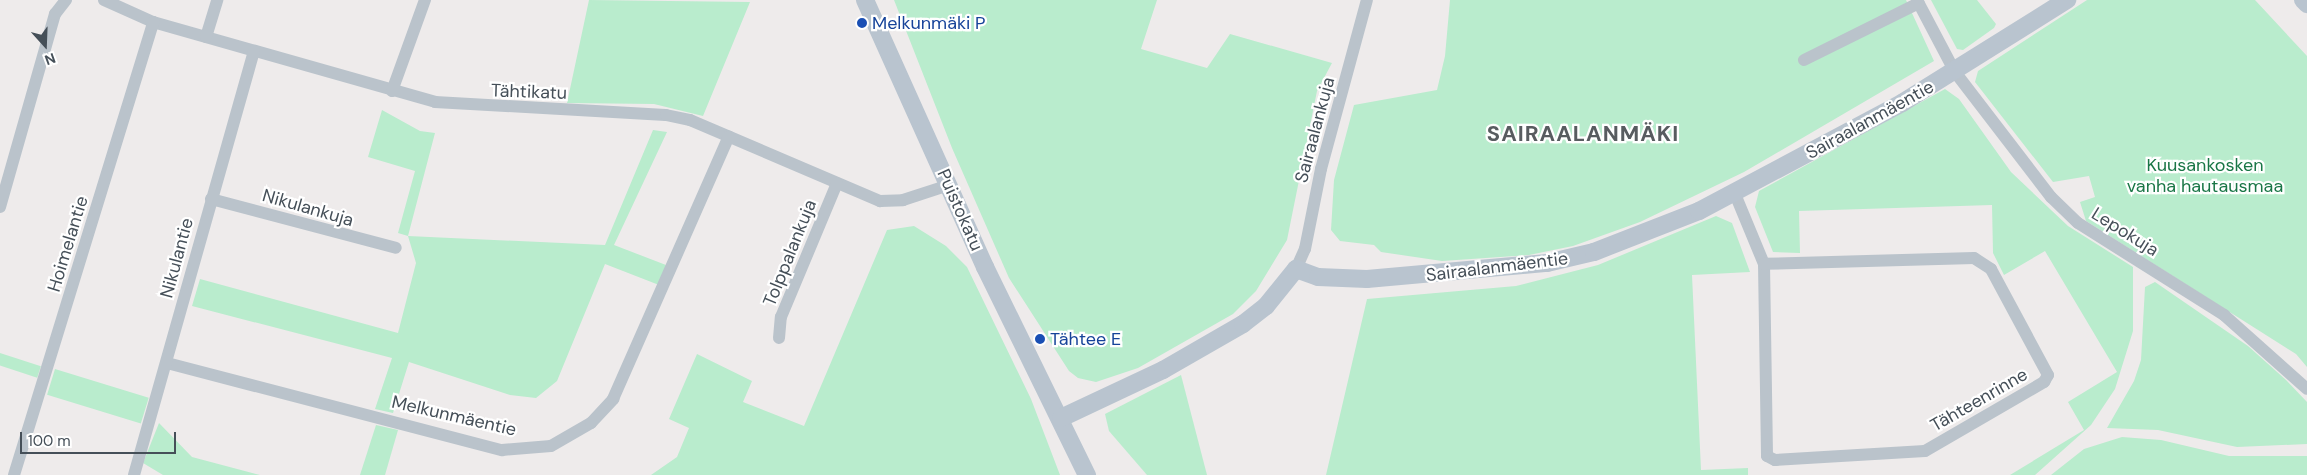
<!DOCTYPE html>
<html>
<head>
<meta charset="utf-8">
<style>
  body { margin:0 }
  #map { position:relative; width:2307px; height:475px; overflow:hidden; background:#eeebeb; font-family:"DM Sans",sans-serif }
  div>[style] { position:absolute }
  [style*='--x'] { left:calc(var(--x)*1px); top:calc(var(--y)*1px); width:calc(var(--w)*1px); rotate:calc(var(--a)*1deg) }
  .green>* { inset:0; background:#b9eccd; transform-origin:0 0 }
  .street>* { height:12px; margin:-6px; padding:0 6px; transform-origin:6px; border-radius:6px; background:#bac3cb }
  .secondary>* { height:18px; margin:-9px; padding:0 9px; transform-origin:9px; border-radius:9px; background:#b9c4cf }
  .dots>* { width:14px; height:14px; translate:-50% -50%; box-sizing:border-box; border:2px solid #fff; border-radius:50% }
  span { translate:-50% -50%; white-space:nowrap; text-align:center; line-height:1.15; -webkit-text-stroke:4.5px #fff; paint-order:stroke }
  .transit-label { font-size:18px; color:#164399 }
  .left { translate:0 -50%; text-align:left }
  .street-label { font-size:18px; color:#454f58 }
  .park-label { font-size:18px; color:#197646 }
  .district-label { font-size:22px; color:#585c60; font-weight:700; letter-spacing:1px }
  .north { position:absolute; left:20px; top:20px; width:50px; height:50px; -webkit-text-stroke:4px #fff; paint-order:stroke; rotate:160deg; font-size:14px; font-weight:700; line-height:20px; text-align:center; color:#454f58 }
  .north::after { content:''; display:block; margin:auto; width:18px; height:22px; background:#454f58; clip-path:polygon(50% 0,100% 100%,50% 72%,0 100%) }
  .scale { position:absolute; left:20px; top:432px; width:156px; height:22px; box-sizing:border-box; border:2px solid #454f58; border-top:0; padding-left:6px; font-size:15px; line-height:18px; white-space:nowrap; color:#454f58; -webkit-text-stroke:4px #fff; paint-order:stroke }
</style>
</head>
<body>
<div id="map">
  <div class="green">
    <div style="clip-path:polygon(589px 0,750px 2px,703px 116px,654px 104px,567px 103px)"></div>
    <div style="clip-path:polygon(894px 0,1157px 0,1141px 49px,1207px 68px,1230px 34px,1332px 63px,1317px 91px,1287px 240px,1256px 291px,1233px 314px,1138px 368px,1096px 382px,1078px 378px,1069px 371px,1009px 278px,952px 148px)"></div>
    <div style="clip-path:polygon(1450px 0,1906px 0,1934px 61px,1744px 172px,1640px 222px,1573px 246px,1529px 255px,1442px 261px,1381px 252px,1374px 245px,1340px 241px,1331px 230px,1334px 180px,1354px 105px,1437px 90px,1445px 56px)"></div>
    <div style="clip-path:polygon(1931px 0,1977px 0,1996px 24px,1994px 28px,1963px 50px,1957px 49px)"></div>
    <div style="clip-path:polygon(2087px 0,2255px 0,2307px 56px,2307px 367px,2296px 354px,2086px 221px,2080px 202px,2095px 197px,2089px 176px,2053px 182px,1975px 82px,1978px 71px)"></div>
    <div style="clip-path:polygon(1945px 89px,1959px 99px,2011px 172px,2068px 226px,2133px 267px,2133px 331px,2115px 389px,2091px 425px,2035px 475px,2010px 475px,2084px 430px,2068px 402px,2117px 372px,2045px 251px,2004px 275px,1993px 253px,1992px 205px,1799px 211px,1800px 253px,1773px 252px,1755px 207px,1759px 191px)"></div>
    <div style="clip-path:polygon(382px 110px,420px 131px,435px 133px,408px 236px,605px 245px,653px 130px,667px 132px,614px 245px,666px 265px,659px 285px,605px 264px,557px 381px,536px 398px,510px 395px,409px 362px,393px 413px,375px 409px,392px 358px,192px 306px,200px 279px,398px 333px,416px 263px,408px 236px,398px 233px,415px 171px,368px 157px)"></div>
    <div style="clip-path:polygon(1716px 216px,1732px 223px,1750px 272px,1692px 275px,1701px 470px,1748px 468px,1748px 475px,1326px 475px,1367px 299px,1516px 286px,1598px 265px)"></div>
    <div style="clip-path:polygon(914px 226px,946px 246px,967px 267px,1031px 399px,1060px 475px,651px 475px,677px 457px,689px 428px,669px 419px,697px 354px,752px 381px,743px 402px,804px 426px,887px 230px)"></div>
    <div style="clip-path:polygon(2155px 282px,2248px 346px,2286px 380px,2307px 402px,2307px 444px,2237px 447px,2158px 430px,2107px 428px,2134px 381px,2141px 360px,2145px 287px)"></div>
    <div style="left:0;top:353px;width:43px;height:12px;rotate:18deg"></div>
    <div style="left:55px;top:369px;width:98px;height:27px;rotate:17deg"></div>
    <div style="clip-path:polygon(1181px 375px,1207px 475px,1147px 475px,1109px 431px,1105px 414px)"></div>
    <div style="clip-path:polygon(159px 423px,192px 457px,260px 475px,163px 475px,143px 463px)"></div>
    <div style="clip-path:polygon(376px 425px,398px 430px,385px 475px,360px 475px)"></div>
    <div style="clip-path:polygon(2122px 437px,2161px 440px,2229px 456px,2307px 456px,2307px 475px,2051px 475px,2084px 449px)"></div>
  </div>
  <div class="street">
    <div style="--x:104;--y:0;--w:54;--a:24.2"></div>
    <div style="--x:153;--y:22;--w:293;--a:15.8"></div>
    <div style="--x:435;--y:102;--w:231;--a:3.2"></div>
    <div style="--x:666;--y:115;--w:25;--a:12"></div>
    <div style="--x:690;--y:120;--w:207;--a:23.1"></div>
    <div style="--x:880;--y:201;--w:23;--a:-2"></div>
    <div style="--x:903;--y:200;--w:48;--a:-18.1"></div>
    <div style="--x:1917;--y:0;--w:81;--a:62.2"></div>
    <div style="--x:1955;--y:72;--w:158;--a:52.5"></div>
    <div style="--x:2051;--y:197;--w:37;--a:44"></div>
    <div style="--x:2078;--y:223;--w:173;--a:32.2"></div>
    <div style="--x:2224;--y:315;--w:111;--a:41.7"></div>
    <div style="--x:206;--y:37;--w:39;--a:-73"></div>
    <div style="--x:1804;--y:60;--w:128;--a:-26.4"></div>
    <div style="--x:392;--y:91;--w:97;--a:-70.1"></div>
    <div style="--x:1735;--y:194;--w:76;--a:67.5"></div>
    <div style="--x:1764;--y:264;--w:192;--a:89.1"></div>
    <div style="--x:1767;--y:456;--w:9;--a:27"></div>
    <div style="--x:1775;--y:460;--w:150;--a:-3.4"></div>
    <div style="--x:1925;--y:451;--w:138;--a:-30.1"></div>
    <div style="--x:2044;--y:382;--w:8;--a:-60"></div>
    <div style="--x:2048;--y:375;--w:120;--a:-118.3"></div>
    <div style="--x:1991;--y:269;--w:20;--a:-147"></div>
    <div style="--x:1974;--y:258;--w:210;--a:178.4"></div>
    <div style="--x:211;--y:199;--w:191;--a:14.8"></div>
    <div style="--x:0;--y:207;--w:201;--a:-74.1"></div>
    <div style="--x:55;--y:14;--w:18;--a:-52"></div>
    <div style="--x:1296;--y:269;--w:22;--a:-66"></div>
    <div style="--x:1305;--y:249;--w:82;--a:-78.7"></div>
    <div style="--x:1321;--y:169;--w:175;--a:-74.8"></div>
    <div style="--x:779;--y:338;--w:21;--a:-85"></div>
    <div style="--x:781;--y:317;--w:145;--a:-67.3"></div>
    <div style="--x:167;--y:363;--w:346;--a:14.6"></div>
    <div style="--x:502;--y:450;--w:49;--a:-4.7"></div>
    <div style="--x:551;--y:446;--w:46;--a:-29.9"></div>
    <div style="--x:591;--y:423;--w:33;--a:-47"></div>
    <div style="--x:613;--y:399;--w:287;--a:-66.2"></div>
    <div style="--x:14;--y:475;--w:474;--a:-72.9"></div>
    <div style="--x:134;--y:475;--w:441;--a:-74.2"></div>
  </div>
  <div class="secondary">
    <div style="--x:865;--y:0;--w:293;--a:65.8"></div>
    <div style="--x:985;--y:267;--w:232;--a:63.9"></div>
    <div style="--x:2303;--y:0;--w:6;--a:45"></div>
    <div style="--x:1061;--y:418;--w:113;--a:-25.2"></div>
    <div style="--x:1163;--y:370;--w:92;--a:-29.9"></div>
    <div style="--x:1243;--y:324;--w:29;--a:-38"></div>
    <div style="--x:1266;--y:306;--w:48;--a:-51"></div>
    <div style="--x:1296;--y:269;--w:23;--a:20"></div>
    <div style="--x:1318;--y:277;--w:49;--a:2.3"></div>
    <div style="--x:1367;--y:279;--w:181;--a:-5.1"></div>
    <div style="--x:1547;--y:263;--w:48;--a:-13.2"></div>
    <div style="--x:1594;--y:252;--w:113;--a:-21.3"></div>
    <div style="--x:1699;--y:211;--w:230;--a:-28"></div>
    <div style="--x:1902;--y:103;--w:195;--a:-32"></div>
  </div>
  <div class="dots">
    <div style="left:862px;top:23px;background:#1a4fb4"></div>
    <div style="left:1040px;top:339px;background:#1a4fb4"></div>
  </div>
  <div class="transit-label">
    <span class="left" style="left:872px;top:23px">Melkunmäki P</span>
    <span class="left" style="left:1050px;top:339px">Tähtee E</span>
  </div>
  <div class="street-label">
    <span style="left:529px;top:92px;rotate:2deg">Tähtikatu</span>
    <span style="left:1870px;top:120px;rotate:-29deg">Sairaalanmäentie</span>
    <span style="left:1315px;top:130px;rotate:-75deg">Sairaalankuja</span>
    <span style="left:308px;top:208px;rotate:16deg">Nikulankuja</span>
    <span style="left:960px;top:210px;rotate:66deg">Puistokatu</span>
    <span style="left:2125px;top:232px;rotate:32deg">Lepokuja</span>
    <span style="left:68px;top:244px;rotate:-73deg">Hoimelantie</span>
    <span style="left:790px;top:253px;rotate:-68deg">Tolppalankuja</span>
    <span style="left:177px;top:258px;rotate:-75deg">Nikulantie</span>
    <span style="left:1497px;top:267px;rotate:-7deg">Sairaalanmäentie</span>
    <span style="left:1979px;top:400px;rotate:-30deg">Tähteenrinne</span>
    <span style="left:454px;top:416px;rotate:13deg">Melkunmäentie</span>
  </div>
  <div class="park-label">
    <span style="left:2205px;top:176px">Kuusankosken<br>vanha hautausmaa</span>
  </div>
  <div class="district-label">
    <span style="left:1583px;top:134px">SAIRAALANMÄKI</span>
  </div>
  <div class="north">N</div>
  <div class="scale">100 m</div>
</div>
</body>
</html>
